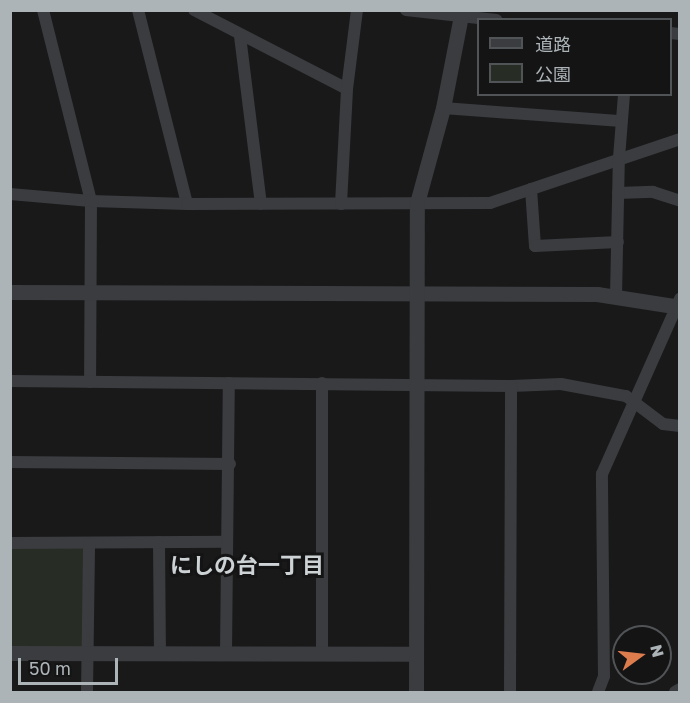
<!DOCTYPE html>
<html>
<head>
<meta charset="utf-8">
<style>
  body { margin:0 }
  #map { position:relative; width:690px; height:703px; overflow:hidden; background:#19191a; font-family:"Golos Text","Noto Sans JP",sans-serif }
  div>[style] { position:absolute }
  [style*='--x'] { left:calc(var(--x)*1px); top:calc(var(--y)*1px); width:calc(var(--w)*1px); rotate:calc(var(--a)*1deg) }
  .green>* { inset:0; background:#272c25; transform-origin:0 0 }
  .minor>* { height:12px; margin:-6px; padding:0 6px; transform-origin:6px; border-radius:6px; background:#3a3c3f }
  .tertiary>* { height:15px; margin:-7.5px; padding:0 7.5px; transform-origin:7.5px; border-radius:7.5px; background:#3a3c3f }
  span { translate:-50% -50%; white-space:nowrap; text-align:center; line-height:1.15; -webkit-text-stroke:6px #141415; paint-order:stroke }
  .neighbourhood-label { font-size:22px; color:#cdd2d5; font-weight:700 }
  .frame { position:absolute; inset:0; border:12px solid #acb4b8; pointer-events:none }
  .legend { position:absolute; left:477px; top:18px; width:195px; height:78px; box-sizing:border-box; background:#141415; border:2px solid #515456; margin:0; padding:8px 10px; list-style:none; font-size:18px; color:#acb4b8 }
  .legend li { display:flex; align-items:center; gap:12px; height:30px }
  .legend b { width:30px; border:2px solid #515456 }
  .north { position:absolute; left:612px; top:625px; width:60px; height:60px; box-sizing:border-box; background:#141415; border:2px solid #515456; border-radius:50%; rotate:75deg; font-size:16px; font-weight:700; line-height:24px; text-align:center; color:#acb4b8 }
  .north::after { content:''; display:block; margin:auto; width:21px; height:27px; background:#dd7d4e; clip-path:polygon(50% 0,100% 100%,50% 72%,0 100%) }
  .scale { position:absolute; left:18px; top:658px; width:100px; height:27px; box-sizing:border-box; border:3px solid #acb4b8; border-top:0; padding-left:8px; font-size:18px; line-height:21px; white-space:nowrap; color:#acb4b8; -webkit-text-stroke:4px #141415; paint-order:stroke }
</style>
</head>
<body>
<div id="map">
  <div class="green">
    <div style="left:11px;top:543px;width:78px;height:110px"></div>
  </div>
  <div class="minor">
    <div style="--x:43;--y:10;--w:197;--a:75.9"></div>
    <div style="--x:91;--y:201;--w:181;--a:90.3"></div>
    <div style="--x:138;--y:10;--w:200;--a:75.8"></div>
    <div style="--x:194;--y:10;--w:172;--a:27.3"></div>
    <div style="--x:406;--y:10;--w:91;--a:6.3"></div>
    <div style="--x:670;--y:33;--w:10;--a:6"></div>
    <div style="--x:240;--y:36;--w:169;--a:82.9"></div>
    <div style="--x:443;--y:108;--w:179;--a:4.2"></div>
    <div style="--x:531;--y:189;--w:57;--a:86"></div>
    <div style="--x:535;--y:246;--w:83;--a:-2.8"></div>
    <div style="--x:618;--y:193;--w:35;--a:-2"></div>
    <div style="--x:653;--y:192;--w:28;--a:18"></div>
    <div style="--x:10;--y:194;--w:81;--a:4.9"></div>
    <div style="--x:91;--y:201;--w:96;--a:1.8"></div>
    <div style="--x:187;--y:204;--w:303;--a:-0.2"></div>
    <div style="--x:490;--y:203;--w:200;--a:-18.6"></div>
    <div style="--x:341;--y:204;--w:115;--a:-87"></div>
    <div style="--x:347;--y:89;--w:80;--a:-82.8"></div>
    <div style="--x:616;--y:296;--w:138;--a:-88.8"></div>
    <div style="--x:619;--y:158;--w:64;--a:-85.5"></div>
    <div style="--x:10;--y:381;--w:501;--a:0.57"></div>
    <div style="--x:511;--y:386;--w:50;--a:-2.3"></div>
    <div style="--x:561;--y:384;--w:66;--a:10.5"></div>
    <div style="--x:626;--y:396;--w:46;--a:37.1"></div>
    <div style="--x:663;--y:424;--w:17;--a:7"></div>
    <div style="--x:10;--y:462;--w:220;--a:0.5"></div>
    <div style="--x:159;--y:542;--w:112;--a:89.5"></div>
    <div style="--x:10;--y:543;--w:217;--a:-0.3"></div>
    <div style="--x:226;--y:653;--w:270;--a:-89.4"></div>
    <div style="--x:322;--y:654;--w:271;--a:-90"></div>
    <div style="--x:87;--y:692;--w:149;--a:-89.2"></div>
    <div style="--x:510;--y:692;--w:306;--a:-89.8"></div>
    <div style="--x:598;--y:692;--w:17;--a:-69"></div>
    <div style="--x:604;--y:676;--w:202;--a:-90.6"></div>
    <div style="--x:602;--y:474;--w:192;--a:-66"></div>
    <div style="--x:675;--y:692;--w:6;--a:-31"></div>
  </div>
  <div class="tertiary">
    <div style="--x:10;--y:292;--w:587;--a:0.2"></div>
    <div style="--x:597;--y:294;--w:84;--a:8.9"></div>
    <div style="--x:10;--y:653;--w:406;--a:0.1"></div>
    <div style="--x:416;--y:692;--w:489;--a:-89.9"></div>
    <div style="--x:417;--y:203;--w:98;--a:-74.7"></div>
    <div style="--x:443;--y:108;--w:100;--a:-79"></div>
  </div>
  <div class="neighbourhood-label">
    <span style="left:247px;top:565px">にしの台一丁目</span>
  </div>
  <div class="frame"></div>
  <ul class="legend">
  <li><b style="height:8px;background:#3a3c3f"></b>道路</li>
  <li><b style="height:16px;background:#272c25"></b>公園</li>
  </ul>
  <div class="north">N</div>
  <div class="scale">50 m</div>
</div>
</body>
</html>
